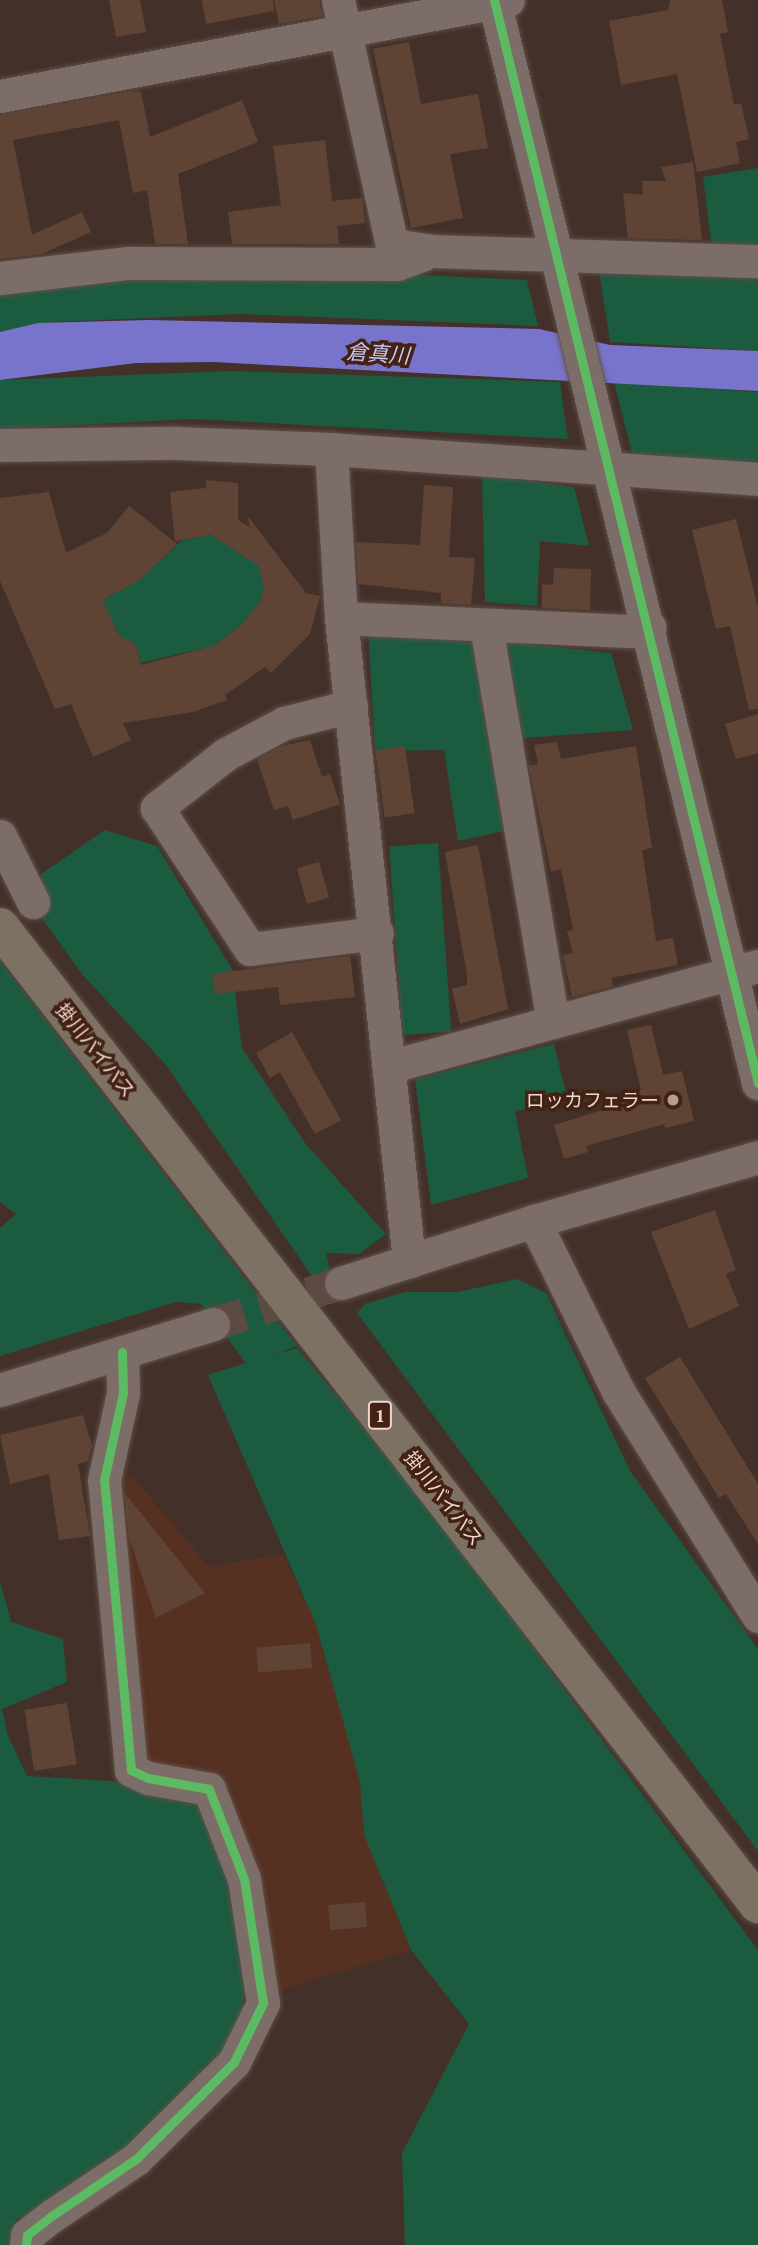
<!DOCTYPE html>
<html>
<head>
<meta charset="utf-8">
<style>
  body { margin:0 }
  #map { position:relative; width:758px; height:2245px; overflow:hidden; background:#433129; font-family:"PT Serif","Noto Sans JP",serif }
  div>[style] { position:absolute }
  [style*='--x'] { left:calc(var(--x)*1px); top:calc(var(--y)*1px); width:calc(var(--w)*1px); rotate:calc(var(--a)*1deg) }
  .built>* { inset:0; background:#563020 }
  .green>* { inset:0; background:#1b5b40; transform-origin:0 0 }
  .water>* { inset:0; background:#7974cb }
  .building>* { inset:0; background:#5f4435; transform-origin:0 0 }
  .minor-tunnel>* { height:33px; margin-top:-16.5px; transform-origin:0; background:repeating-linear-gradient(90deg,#5d4a42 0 33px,transparent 0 50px) }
  .roads { filter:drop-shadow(0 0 2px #5f4f48) drop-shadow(0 0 2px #5f4f48) }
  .minor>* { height:33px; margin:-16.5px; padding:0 16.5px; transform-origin:16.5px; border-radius:16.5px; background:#7c6d68 }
  .highway>* { height:38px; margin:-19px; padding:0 19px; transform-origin:19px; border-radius:19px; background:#7c7163 }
  .cycleway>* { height:9px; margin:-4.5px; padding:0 4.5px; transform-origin:4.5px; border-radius:4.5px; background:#5cba63 }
  .dots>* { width:19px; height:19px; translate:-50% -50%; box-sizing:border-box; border:4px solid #432214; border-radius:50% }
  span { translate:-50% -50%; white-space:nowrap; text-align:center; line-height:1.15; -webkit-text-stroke:7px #432214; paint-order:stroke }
  .shield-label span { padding:2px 5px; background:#432214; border:2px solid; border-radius:5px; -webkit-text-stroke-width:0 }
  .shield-label { font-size:18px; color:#efd8cf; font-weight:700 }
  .street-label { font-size:19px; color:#efd8cf }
  .poi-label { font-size:19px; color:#efd8cf }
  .right { translate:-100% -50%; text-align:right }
  .water-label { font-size:21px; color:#c6c8f9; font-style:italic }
</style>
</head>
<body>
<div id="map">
  <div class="built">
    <div style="clip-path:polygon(132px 1476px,209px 1567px,283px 1554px,316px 1625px,361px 1783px,364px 1835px,411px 1950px,262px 1996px,215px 1789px,131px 1770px,104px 1480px)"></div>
  </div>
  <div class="green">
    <div style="clip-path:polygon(758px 168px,758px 249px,712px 248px,703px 177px)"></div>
    <div style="clip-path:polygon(598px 264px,758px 270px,758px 351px,610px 342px)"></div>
    <div style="clip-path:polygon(318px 270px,527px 280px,538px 326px,241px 314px,55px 322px,0 332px,0 284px)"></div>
    <div style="clip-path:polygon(231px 371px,560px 382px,568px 439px,193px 419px,0 429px,0 380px)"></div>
    <div style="clip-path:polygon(614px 382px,758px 392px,758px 476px,635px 465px)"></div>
    <div style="clip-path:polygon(482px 475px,574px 487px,589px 546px,540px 541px,537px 606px,485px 602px)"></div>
    <div style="clip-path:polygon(232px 532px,226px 544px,246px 558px,255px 548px,266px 583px,260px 602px,242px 625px,213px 646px,141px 663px,135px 643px,119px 636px,103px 600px,140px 580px,182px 540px)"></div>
    <div style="clip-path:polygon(368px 630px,472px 643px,504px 831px,458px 841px,444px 750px,375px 751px)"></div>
    <div style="clip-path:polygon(507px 642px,611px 653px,633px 730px,522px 738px)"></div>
    <div style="clip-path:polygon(105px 830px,157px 846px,232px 969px,242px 1048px,305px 1143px,386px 1234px,359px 1254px,326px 1253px,333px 1282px,318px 1285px,166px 1065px,82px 974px,43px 920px,41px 874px)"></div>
    <div style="left:438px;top:843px;width:189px;height:49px;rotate:86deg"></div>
    <div style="clip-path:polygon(0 961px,297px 1346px,273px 1355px,297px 1348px,362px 1426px,450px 1536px,758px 1950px,758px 2245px,405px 2245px,402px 2153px,469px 2024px,411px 1950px,364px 1835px,360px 1782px,316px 1625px,208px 1375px,246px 1363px,201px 1304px,176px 1302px,0 1356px,0 1228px,16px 1214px,0 1202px)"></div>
    <div style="clip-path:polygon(554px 1044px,567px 1097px,515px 1112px,528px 1178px,431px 1205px,415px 1079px)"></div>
    <div style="clip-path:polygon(517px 1279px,546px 1293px,630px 1471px,758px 1649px,758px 1851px,357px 1313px,365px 1304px,405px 1292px,458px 1292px)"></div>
    <div style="clip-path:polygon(0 1581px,11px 1622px,63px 1639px,67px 1682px,2px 1709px,8px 1736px,27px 1776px,128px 1782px,218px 1811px,253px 1939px,234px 2062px,53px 2215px,15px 2219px,15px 2245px,0 2245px)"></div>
  </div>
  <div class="water">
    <div style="clip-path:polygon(149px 320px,539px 329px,610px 345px,758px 351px,758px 391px,213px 362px,136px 363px,0 380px,0 332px,38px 323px)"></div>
  </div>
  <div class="building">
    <div style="clip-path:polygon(109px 0,140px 0,146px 32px,116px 37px)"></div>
    <div style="clip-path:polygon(202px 0,273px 0,274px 11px,206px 24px)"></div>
    <div style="clip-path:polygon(274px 0,319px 0,322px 16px,279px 24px)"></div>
    <div style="clip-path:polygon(670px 0,722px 0,728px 32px,720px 34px,734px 105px,741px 103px,749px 139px,736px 142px,740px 163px,697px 172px,677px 74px,621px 85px,609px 21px,668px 10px)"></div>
    <div style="clip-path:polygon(409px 42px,421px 104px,478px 94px,488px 148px,450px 154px,463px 218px,411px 228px,373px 49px)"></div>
    <div style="clip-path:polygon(132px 91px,141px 92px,150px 137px,242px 100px,258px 142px,178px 174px,188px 244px,155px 244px,147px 190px,133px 193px,119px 120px,13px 140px,32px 235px,82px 212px,91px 232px,42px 254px,0 259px,0 115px)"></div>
    <div style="clip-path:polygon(325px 140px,332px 201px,362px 198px,365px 223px,337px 226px,339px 244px,232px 244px,228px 212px,281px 205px,273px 146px)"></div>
    <div style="clip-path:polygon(693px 162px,702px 240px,628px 238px,623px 193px,643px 195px,642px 181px,666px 181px,661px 167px)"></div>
    <div style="clip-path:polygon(206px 480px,238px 483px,238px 520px,250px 527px,247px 515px,306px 593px,320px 596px,310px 634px,271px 673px,265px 667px,225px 695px,227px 700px,193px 712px,123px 723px,131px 740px,93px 757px,71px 704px,55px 709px,0 581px,0 498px,49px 492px,66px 553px,107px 533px,129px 506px,177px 544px,140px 580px,103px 600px,119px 636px,135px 643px,141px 665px,213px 646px,242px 625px,260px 602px,264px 589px,259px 566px,211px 535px,175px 541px,170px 492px,206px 488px)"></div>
    <div style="clip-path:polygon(424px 485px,453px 487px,449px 557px,475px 558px,471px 605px,441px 603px,441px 593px,358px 584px,356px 542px,420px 545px)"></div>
    <div style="clip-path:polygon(736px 519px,758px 608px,758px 709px,749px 710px,730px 626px,716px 629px,692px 530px)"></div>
    <div style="clip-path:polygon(554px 568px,591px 569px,590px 610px,542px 608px,542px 584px,553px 585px)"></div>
    <div style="clip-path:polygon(758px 714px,758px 753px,736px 759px,725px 724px)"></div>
    <div style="clip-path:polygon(310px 740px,322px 777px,330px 774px,340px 804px,293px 820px,288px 806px,274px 810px,257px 759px,282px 746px)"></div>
    <div style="clip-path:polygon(557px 742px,561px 759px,636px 746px,652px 848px,642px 850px,656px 941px,673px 938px,678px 965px,611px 978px,613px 986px,572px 997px,563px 955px,573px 953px,567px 931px,573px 930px,561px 869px,551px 872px,529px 766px,538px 764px,534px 745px)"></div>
    <div style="left:405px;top:746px;width:68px;height:30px;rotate:82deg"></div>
    <div style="clip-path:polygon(478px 845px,508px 1009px,460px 1024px,452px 989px,467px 985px,467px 974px,445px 852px)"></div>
    <div style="left:319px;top:862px;width:37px;height:23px;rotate:74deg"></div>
    <div style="clip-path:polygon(350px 956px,355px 997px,280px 1005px,278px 987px,215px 994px,212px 974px)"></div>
    <div style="clip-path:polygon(651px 1025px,663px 1075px,682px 1071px,694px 1121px,665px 1128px,664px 1124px,586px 1146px,588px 1152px,564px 1159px,554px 1125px,609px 1108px,607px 1100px,641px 1090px,627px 1030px)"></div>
    <div style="clip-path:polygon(292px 1032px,341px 1120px,315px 1134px,280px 1072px,270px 1078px,256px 1053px)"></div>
    <div style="clip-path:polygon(715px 1210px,736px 1270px,726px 1274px,739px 1306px,689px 1329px,651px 1232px)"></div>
    <div style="clip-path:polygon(680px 1357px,758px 1484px,758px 1544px,726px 1494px,719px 1498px,645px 1378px)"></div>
    <div style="clip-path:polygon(83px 1415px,92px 1446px,88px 1461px,78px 1464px,90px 1536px,59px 1540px,49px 1474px,10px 1484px,0 1435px)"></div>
    <div style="clip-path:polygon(124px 1492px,205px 1593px,156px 1618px,129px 1537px)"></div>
    <div style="left:310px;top:1643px;width:25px;height:54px;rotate:85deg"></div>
    <div style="left:67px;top:1703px;width:62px;height:43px;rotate:81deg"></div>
    <div style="left:365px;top:1902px;width:25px;height:37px;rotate:85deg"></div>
  </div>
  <div class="minor-tunnel">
    <div style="--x:213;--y:1324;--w:134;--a:-17.8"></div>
  </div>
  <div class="roads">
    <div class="minor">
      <div style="--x:338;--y:0;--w:251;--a:77.6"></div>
      <div style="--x:392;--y:245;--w:40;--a:8.5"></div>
      <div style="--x:432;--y:251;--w:326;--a:1.8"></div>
      <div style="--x:494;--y:0;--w:1115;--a:76.3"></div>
      <div style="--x:0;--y:96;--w:517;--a:-10.7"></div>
      <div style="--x:0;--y:278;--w:129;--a:-6.7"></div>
      <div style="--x:128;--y:263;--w:269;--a:0.2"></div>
      <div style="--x:397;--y:264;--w:27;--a:-20"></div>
      <div style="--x:0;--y:445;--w:176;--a:-0.7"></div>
      <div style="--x:176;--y:443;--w:155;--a:2.2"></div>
      <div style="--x:331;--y:449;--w:428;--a:4"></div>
      <div style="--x:331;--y:449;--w:169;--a:86.6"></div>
      <div style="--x:341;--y:618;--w:647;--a:83.96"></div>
      <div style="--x:341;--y:618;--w:288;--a:2.6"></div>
      <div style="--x:629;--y:631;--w:21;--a:-11"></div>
      <div style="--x:486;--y:626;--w:401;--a:80.4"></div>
      <div style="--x:351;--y:706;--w:69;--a:165.8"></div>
      <div style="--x:284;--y:723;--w:66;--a:151.9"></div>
      <div style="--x:226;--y:754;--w:88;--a:142"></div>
      <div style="--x:157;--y:808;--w:169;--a:56.6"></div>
      <div style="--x:250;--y:949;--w:128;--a:-7.2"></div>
      <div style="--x:0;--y:836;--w:74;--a:63.4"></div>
      <div style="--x:392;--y:1066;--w:379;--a:-15.3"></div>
      <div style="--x:534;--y:1221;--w:190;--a:63.7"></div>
      <div style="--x:618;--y:1391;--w:265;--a:58.1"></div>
      <div style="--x:341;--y:1283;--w:203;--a:-17.8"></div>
      <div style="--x:534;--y:1221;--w:233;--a:-15.9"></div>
      <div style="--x:0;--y:1390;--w:223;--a:-17.2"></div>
      <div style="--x:26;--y:2245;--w:10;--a:-84"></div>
      <div style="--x:27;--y:2235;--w:33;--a:-38"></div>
      <div style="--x:53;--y:2215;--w:100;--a:-34"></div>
      <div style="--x:136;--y:2159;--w:138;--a:-44.7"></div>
      <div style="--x:234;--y:2062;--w:66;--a:-63.8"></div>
      <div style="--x:263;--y:2003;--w:125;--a:-98.7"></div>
      <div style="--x:244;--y:1879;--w:97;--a:-111.3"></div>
      <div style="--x:209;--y:1789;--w:62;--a:-169.8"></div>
      <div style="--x:148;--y:1778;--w:19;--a:-155"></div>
      <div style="--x:131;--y:1770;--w:291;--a:-95.3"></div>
      <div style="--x:104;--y:1480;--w:89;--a:-77.7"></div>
      <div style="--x:123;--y:1393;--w:41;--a:-91.4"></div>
    </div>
    <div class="highway">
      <div style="--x:0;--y:927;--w:1237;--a:52.19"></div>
    </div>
  </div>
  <div class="cycleway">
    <div style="--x:494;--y:0;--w:1115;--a:76.3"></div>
    <div style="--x:26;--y:2245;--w:10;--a:-84"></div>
    <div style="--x:27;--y:2235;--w:33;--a:-38"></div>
    <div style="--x:53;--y:2215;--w:100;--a:-34"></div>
    <div style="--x:136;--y:2159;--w:138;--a:-44.7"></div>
    <div style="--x:234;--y:2062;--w:66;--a:-63.8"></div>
    <div style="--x:263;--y:2003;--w:125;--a:-98.7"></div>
    <div style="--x:244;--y:1879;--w:97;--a:-111.3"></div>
    <div style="--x:209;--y:1789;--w:62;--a:-169.8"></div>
    <div style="--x:148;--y:1778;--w:19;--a:-155"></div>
    <div style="--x:131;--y:1770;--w:291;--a:-95.3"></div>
    <div style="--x:104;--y:1480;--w:89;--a:-77.7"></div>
    <div style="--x:123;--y:1393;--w:41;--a:-91.4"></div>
  </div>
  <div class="dots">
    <div style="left:673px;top:1100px;background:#b39e95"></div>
  </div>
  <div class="shield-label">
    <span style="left:380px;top:1415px">1</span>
  </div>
  <div class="street-label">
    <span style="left:96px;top:1050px;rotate:52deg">掛川バイパス</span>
    <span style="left:444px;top:1498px;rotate:52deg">掛川バイパス</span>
  </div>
  <div class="poi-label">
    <span class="right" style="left:659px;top:1100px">ロッカフェラー</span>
  </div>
  <div class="water-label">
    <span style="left:378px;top:353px;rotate:4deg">倉真川</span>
  </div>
</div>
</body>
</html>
